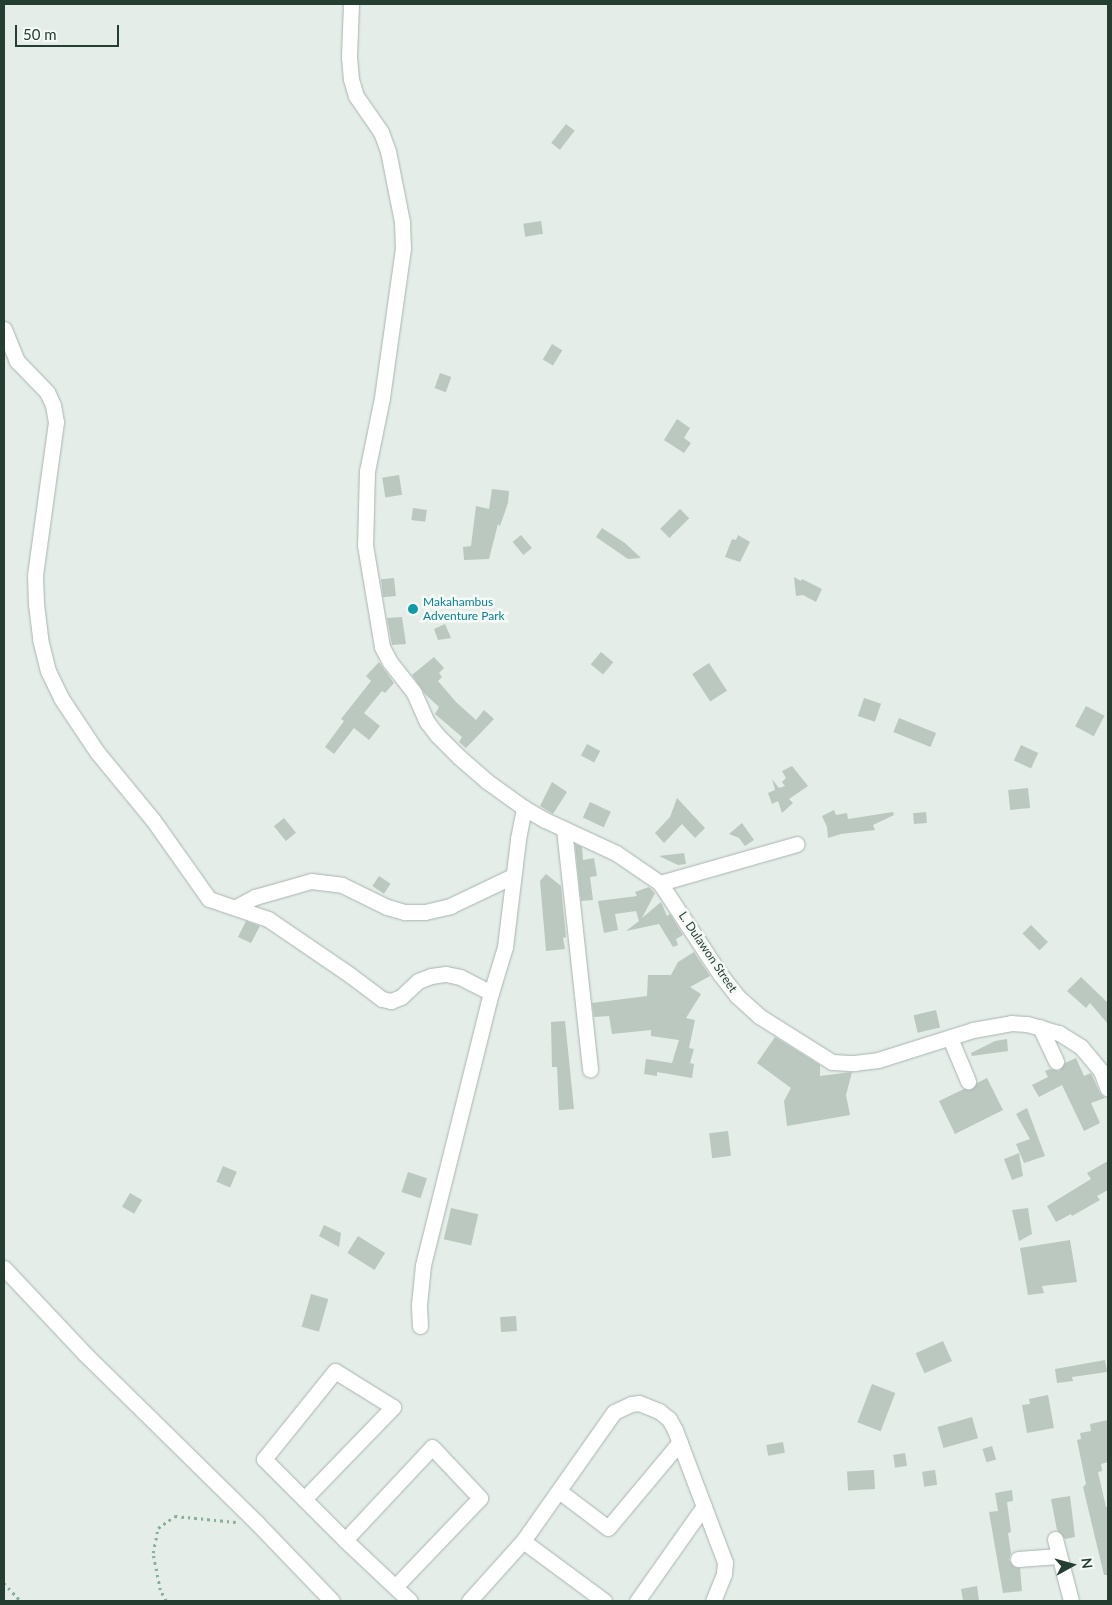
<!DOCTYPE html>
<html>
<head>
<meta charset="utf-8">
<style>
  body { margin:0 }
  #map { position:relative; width:1112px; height:1605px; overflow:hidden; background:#e4ede8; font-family:Lato,sans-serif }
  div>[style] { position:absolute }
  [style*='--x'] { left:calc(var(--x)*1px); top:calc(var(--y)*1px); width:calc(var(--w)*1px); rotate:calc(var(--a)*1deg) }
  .building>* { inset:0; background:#bac8c0; transform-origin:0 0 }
  .path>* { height:2.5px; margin-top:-1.25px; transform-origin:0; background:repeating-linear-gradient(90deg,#86b09a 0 2.5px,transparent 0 6.5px) }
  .roads { filter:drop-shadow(0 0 1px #a7b5ae) drop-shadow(0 0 1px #a7b5ae) }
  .minor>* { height:15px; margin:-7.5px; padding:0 7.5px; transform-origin:7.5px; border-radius:7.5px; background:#fff }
  .dots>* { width:14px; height:14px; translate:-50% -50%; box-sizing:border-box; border:2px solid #f5faf6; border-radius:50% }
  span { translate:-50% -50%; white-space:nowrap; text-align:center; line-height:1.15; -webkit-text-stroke:5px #f5faf6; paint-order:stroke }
  .culture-label { font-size:12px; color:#0d838f }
  .left { translate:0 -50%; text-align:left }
  .street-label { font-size:12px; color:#243f32 }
  .frame { position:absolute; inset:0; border:5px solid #243f32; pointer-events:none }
  .north { position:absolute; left:1047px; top:1540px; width:50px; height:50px; -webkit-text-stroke:4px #f5faf6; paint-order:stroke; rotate:83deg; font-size:14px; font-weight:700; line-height:20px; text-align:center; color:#243f32 }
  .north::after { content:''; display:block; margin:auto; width:18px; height:22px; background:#243f32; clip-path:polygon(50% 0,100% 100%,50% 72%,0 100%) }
  .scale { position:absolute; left:15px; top:25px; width:104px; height:22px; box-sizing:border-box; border:2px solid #243f32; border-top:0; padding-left:6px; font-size:15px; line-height:18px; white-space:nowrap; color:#243f32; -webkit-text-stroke:4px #f5faf6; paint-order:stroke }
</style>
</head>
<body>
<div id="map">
  <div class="building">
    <div style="left:566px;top:124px;width:11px;height:24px;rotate:38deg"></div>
    <div style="left:541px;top:221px;width:13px;height:18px;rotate:81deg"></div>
    <div style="left:552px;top:344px;width:12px;height:18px;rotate:31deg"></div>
    <div style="left:440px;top:373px;width:12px;height:16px;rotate:20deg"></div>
    <div style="clip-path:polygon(677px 419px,690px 428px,684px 438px,691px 443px,684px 453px,664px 440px)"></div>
    <div style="left:399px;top:475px;width:20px;height:17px;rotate:81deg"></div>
    <div style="clip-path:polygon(492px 489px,509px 491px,508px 503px,500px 526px,498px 524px,489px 559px,464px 560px,463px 547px,471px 546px,476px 506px,489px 509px)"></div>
    <div style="left:413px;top:508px;width:14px;height:12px;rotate:8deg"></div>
    <div style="left:680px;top:509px;width:13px;height:28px;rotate:45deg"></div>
    <div style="clip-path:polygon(602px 528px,625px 543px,641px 558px,628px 559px,596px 537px)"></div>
    <div style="left:521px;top:535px;width:17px;height:11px;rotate:50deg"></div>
    <div style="clip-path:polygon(738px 535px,750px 542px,740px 562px,725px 557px,732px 539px,736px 540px)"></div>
    <div style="clip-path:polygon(794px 577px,801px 581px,802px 579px,822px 589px,816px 602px,803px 595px,796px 596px)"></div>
    <div style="left:394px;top:578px;width:18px;height:13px;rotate:84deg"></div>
    <div style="clip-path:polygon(402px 617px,406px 644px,392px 645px,387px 618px)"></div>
    <div style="clip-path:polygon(445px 624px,451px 638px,438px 640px,434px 629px)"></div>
    <div style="left:601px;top:652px;width:16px;height:16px;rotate:40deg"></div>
    <div style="clip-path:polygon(434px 657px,444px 668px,439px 673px,442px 677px,438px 681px,456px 702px,476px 720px,484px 710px,494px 719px,466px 748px,459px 742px,462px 737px,435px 714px,439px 707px,425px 694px,412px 675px)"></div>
    <div style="clip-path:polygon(379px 662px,394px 683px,385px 693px,382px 691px,364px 713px,380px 726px,369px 740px,354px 728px,334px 754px,325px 747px,344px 721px,341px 719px,371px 681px,366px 676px)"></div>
    <div style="left:709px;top:663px;width:33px;height:20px;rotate:57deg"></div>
    <div style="left:864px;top:698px;width:18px;height:19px;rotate:19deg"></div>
    <div style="left:1086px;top:706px;width:21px;height:23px;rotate:28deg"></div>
    <div style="left:899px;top:718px;width:40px;height:15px;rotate:22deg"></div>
    <div style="left:587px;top:744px;width:15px;height:13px;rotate:28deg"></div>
    <div style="left:1021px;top:745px;width:19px;height:17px;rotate:25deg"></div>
    <div style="clip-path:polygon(792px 766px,808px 786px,789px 799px,793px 803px,782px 813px,778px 801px,772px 804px,768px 793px,775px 790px,772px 779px,779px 788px,785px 786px,782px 782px,786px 778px,782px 771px)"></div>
    <div style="clip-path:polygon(552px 782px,567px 792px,553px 814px,540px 806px)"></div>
    <div style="left:1028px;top:788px;width:20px;height:20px;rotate:84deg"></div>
    <div style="clip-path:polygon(677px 798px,705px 828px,695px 838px,682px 824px,664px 843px,655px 833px,670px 817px)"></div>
    <div style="left:590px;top:802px;width:23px;height:17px;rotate:25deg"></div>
    <div style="clip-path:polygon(834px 810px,836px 815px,847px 813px,848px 819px,893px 812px,894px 815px,873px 825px,875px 830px,841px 834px,828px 838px,827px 827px,822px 816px)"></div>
    <div style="left:926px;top:812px;width:11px;height:13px;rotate:85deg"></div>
    <div style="left:284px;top:818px;width:19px;height:13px;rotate:51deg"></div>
    <div style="clip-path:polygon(742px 823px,754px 840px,745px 846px,739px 838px,729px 834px)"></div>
    <div style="clip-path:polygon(575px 844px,582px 847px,583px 860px,594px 858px,597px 876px,590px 877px,593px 900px,581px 901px)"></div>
    <div style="clip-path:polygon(684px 853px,686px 864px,678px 865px,659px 856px)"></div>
    <div style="clip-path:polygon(546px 874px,561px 886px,566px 937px,563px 938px,565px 949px,546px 951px,540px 881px)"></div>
    <div style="left:379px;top:876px;width:14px;height:12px;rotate:34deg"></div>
    <div style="clip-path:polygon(649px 887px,655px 893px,642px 918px,661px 902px,667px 916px,670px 914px,683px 935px,676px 939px,678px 945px,673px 947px,659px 924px,626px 931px,639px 921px,636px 911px,615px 914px,618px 930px,604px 933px,598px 901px,637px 896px,635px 892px)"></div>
    <div style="clip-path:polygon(246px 921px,260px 926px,251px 943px,238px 937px)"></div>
    <div style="left:1031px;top:925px;width:24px;height:12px;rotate:45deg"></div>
    <div style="clip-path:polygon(694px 952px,710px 976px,690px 987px,701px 994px,686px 1018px,695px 1020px,689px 1048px,694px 1049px,690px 1063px,694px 1064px,692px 1078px,657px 1072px,657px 1076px,644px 1074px,646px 1059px,672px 1063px,679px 1040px,651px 1036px,651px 1030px,612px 1034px,609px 1016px,594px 1017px,592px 1003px,647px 996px,648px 975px,671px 975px,678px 962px)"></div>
    <div style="clip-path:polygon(1081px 977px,1108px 1003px,1108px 1024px,1090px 1003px,1086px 1008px,1067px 991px)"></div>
    <div style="left:936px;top:1010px;width:18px;height:23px;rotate:77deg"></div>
    <div style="clip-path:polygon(565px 1021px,574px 1109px,559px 1110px,557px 1067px,552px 1067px,551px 1022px)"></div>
    <div style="clip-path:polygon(775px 1037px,820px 1065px,820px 1076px,852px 1072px,846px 1095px,850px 1115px,787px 1126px,784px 1101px,791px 1088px,757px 1063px)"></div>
    <div style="clip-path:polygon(1007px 1039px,1008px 1051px,972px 1056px,971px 1053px,995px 1041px)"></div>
    <div style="clip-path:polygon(1076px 1058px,1084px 1076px,1091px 1073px,1100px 1093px,1105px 1098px,1091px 1103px,1100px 1123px,1084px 1131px,1062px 1085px,1039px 1097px,1032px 1085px,1048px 1077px,1045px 1071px,1050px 1069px,1059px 1071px,1065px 1063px)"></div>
    <div style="clip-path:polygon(987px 1078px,1003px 1110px,955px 1134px,939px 1101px,964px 1089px,972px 1089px,977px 1083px)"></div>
    <div style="clip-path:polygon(1027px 1108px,1045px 1156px,1024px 1163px,1016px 1144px,1030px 1139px,1016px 1114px)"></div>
    <div style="left:728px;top:1131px;width:25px;height:19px;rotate:83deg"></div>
    <div style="clip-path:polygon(1019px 1153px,1023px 1176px,1012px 1180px,1004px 1159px)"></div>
    <div style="clip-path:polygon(1108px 1161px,1108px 1190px,1097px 1196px,1100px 1200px,1072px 1216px,1071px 1214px,1056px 1222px,1047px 1206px,1091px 1179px,1087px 1173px)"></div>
    <div style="left:223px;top:1166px;width:15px;height:17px;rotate:23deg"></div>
    <div style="left:408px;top:1172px;width:20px;height:21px;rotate:18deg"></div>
    <div style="left:130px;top:1193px;width:14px;height:16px;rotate:30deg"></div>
    <div style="left:451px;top:1208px;width:28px;height:32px;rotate:13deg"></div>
    <div style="clip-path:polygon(1028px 1208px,1032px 1234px,1019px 1241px,1012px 1210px)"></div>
    <div style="clip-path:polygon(324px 1225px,341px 1233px,339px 1247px,319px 1236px)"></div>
    <div style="left:358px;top:1236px;width:32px;height:20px;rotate:32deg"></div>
    <div style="clip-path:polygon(1070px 1240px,1077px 1282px,1042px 1286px,1044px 1293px,1028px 1295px,1020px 1248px)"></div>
    <div style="left:311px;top:1294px;width:18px;height:34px;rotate:16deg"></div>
    <div style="left:516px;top:1316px;width:15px;height:16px;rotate:86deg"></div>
    <div style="left:943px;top:1341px;width:22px;height:30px;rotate:66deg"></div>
    <div style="clip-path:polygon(1105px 1360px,1107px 1372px,1072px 1377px,1073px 1381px,1057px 1383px,1055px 1369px)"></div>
    <div style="left:872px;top:1384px;width:25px;height:41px;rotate:21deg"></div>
    <div style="clip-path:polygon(1048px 1395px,1054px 1428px,1027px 1433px,1022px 1405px,1030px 1404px,1029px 1399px)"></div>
    <div style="left:972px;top:1417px;width:22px;height:36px;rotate:74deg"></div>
    <div style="clip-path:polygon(1108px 1420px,1108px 1462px,1101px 1464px,1102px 1471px,1098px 1472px,1106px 1507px,1108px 1507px,1108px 1575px,1104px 1575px,1083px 1487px,1086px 1484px,1077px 1440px,1081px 1439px,1080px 1433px,1091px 1431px,1090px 1424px)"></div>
    <div style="left:783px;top:1442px;width:11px;height:17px;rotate:80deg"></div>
    <div style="left:992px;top:1446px;width:14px;height:10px;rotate:73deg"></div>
    <div style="left:905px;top:1453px;width:13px;height:12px;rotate:81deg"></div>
    <div style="left:874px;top:1470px;width:19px;height:27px;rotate:87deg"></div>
    <div style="left:935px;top:1470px;width:15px;height:13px;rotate:82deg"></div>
    <div style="clip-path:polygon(1012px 1490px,1013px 1501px,1007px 1502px,1011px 1532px,1008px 1533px,1011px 1553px,1009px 1560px,1014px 1567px,1020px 1568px,1022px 1591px,1003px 1593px,989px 1512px,998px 1511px,995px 1493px)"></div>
    <div style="clip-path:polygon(1070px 1496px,1075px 1537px,1065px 1539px,1057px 1530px,1051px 1499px)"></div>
    <div style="clip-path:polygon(977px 1586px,979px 1601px,963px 1601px,961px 1589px)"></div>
  </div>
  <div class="path">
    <div style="--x:4;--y:1583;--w:25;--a:47"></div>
    <div style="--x:166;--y:1601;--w:13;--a:-119"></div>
    <div style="--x:160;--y:1590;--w:38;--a:-101"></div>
    <div style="--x:153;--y:1553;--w:25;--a:-79"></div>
    <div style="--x:158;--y:1528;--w:21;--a:-35"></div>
    <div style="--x:175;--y:1516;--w:61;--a:5.6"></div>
  </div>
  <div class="roads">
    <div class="minor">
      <div style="--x:351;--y:4;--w:53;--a:92.2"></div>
      <div style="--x:349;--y:57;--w:22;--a:85"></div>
      <div style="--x:351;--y:79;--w:18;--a:74"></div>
      <div style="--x:356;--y:96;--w:44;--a:55.2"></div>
      <div style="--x:381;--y:132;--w:20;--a:70"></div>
      <div style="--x:388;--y:151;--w:72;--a:78.8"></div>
      <div style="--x:402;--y:222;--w:26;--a:88"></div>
      <div style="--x:403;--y:248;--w:151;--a:98"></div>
      <div style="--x:382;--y:398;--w:75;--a:101.6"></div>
      <div style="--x:367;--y:471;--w:74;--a:91.5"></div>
      <div style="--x:365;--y:545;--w:103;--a:80.5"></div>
      <div style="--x:382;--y:647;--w:17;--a:62"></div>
      <div style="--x:390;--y:662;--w:39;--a:52"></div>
      <div style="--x:414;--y:693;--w:32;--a:66"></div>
      <div style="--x:427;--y:722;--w:16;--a:52"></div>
      <div style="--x:437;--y:735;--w:31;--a:45"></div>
      <div style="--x:459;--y:757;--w:38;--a:41"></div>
      <div style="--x:488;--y:782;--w:44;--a:35.8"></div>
      <div style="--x:524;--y:808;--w:24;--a:30"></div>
      <div style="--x:545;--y:820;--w:78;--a:24.9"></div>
      <div style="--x:616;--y:853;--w:53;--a:34.3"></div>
      <div style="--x:660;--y:883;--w:109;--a:56.6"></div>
      <div style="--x:720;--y:974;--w:28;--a:52"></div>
      <div style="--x:737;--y:996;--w:30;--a:42"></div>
      <div style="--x:759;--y:1016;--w:86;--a:32.2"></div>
      <div style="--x:832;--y:1062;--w:22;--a:3"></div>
      <div style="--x:854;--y:1063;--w:24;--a:-7"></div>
      <div style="--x:878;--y:1060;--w:100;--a:-17.5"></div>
      <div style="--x:973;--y:1030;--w:39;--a:-10"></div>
      <div style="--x:1011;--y:1023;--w:16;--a:4"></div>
      <div style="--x:1027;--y:1024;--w:33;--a:16"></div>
      <div style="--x:1059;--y:1033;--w:26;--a:32"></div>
      <div style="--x:1081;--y:1047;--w:31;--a:50"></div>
      <div style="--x:1101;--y:1071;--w:19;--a:69"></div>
      <div style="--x:4;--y:329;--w:35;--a:68"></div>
      <div style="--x:17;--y:361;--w:43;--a:45.9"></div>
      <div style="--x:47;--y:392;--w:14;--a:65"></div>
      <div style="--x:53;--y:405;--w:17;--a:80"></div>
      <div style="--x:56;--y:422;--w:154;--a:97.8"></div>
      <div style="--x:35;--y:575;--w:29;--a:88"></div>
      <div style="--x:36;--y:604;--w:35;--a:83"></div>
      <div style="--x:40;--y:639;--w:33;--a:76"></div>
      <div style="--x:48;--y:671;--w:30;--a:64"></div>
      <div style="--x:61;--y:698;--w:65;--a:56.3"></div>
      <div style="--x:97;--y:752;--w:88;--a:50.5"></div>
      <div style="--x:153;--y:820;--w:97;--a:54.7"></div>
      <div style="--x:209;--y:899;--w:62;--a:18.7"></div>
      <div style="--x:268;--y:919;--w:99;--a:34.3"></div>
      <div style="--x:350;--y:975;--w:40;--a:37"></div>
      <div style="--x:382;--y:999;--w:9;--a:13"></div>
      <div style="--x:391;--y:1001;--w:11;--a:-22"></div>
      <div style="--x:401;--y:997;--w:23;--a:-43"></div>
      <div style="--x:418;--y:981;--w:14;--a:-21"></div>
      <div style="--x:431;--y:976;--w:15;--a:-8"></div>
      <div style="--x:446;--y:974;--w:14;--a:12"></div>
      <div style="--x:460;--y:977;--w:35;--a:27"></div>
      <div style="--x:564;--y:829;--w:242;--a:83.8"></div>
      <div style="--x:660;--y:883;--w:142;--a:-15.9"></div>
      <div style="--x:236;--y:907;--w:21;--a:-28"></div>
      <div style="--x:255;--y:897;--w:58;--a:-15.9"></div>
      <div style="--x:311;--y:881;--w:31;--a:7"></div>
      <div style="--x:342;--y:885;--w:50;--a:26.1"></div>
      <div style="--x:387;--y:907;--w:19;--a:16"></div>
      <div style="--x:405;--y:912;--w:20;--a:0"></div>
      <div style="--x:425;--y:912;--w:26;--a:-13"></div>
      <div style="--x:450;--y:906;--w:70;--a:-25.5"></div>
      <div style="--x:1040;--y:1027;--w:38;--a:65"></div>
      <div style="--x:950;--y:1038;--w:47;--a:67.3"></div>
      <div style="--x:4;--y:1268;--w:118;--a:46.7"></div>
      <div style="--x:85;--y:1354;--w:241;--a:44.5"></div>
      <div style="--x:257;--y:1523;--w:108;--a:46.1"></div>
      <div style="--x:420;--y:1326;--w:21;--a:-93"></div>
      <div style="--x:419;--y:1305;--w:40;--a:-84.3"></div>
      <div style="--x:423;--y:1265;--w:280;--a:-76"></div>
      <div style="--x:491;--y:993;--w:48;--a:-73.1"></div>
      <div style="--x:505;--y:947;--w:109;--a:-83.1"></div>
      <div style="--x:518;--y:839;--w:32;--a:-79"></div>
      <div style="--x:559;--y:1491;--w:61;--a:37.1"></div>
      <div style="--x:608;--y:1528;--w:112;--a:-50.1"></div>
      <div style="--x:304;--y:1499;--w:128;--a:-45.9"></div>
      <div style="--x:393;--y:1407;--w:68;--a:-148.2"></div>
      <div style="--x:335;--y:1371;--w:113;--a:128.9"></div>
      <div style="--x:264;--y:1459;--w:115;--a:45"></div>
      <div style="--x:345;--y:1540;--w:89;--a:43.2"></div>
      <div style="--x:1055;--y:1539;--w:64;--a:75.5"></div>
      <div style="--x:345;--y:1540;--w:127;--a:-46.9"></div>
      <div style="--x:432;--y:1447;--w:70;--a:46.7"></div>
      <div style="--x:480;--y:1498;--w:123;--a:133.7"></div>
      <div style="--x:523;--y:1541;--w:101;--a:36.5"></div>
      <div style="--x:1018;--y:1559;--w:41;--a:-4.2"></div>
      <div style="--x:469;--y:1601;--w:81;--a:-48"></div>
      <div style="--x:523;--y:1541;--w:158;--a:-54.8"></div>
      <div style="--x:614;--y:1412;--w:19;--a:-25"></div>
      <div style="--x:631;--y:1404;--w:8;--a:-7"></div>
      <div style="--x:639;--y:1403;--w:22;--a:22"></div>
      <div style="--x:659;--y:1411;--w:13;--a:39"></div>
      <div style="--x:669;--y:1419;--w:13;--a:61"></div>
      <div style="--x:675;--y:1430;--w:141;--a:69.3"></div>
      <div style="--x:725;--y:1562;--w:12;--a:95"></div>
      <div style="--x:724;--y:1574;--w:29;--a:112"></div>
      <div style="--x:637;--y:1601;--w:116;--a:-54.8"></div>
    </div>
  </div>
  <div class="dots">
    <div style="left:413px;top:609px;background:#0f9aa8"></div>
  </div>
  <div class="culture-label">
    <span class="left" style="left:423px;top:609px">Makahambus<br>Adventure Park</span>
  </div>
  <div class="street-label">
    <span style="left:708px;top:952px;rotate:56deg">L. Dulawon Street</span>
  </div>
  <div class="frame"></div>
  <div class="north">N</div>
  <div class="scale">50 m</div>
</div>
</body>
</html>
